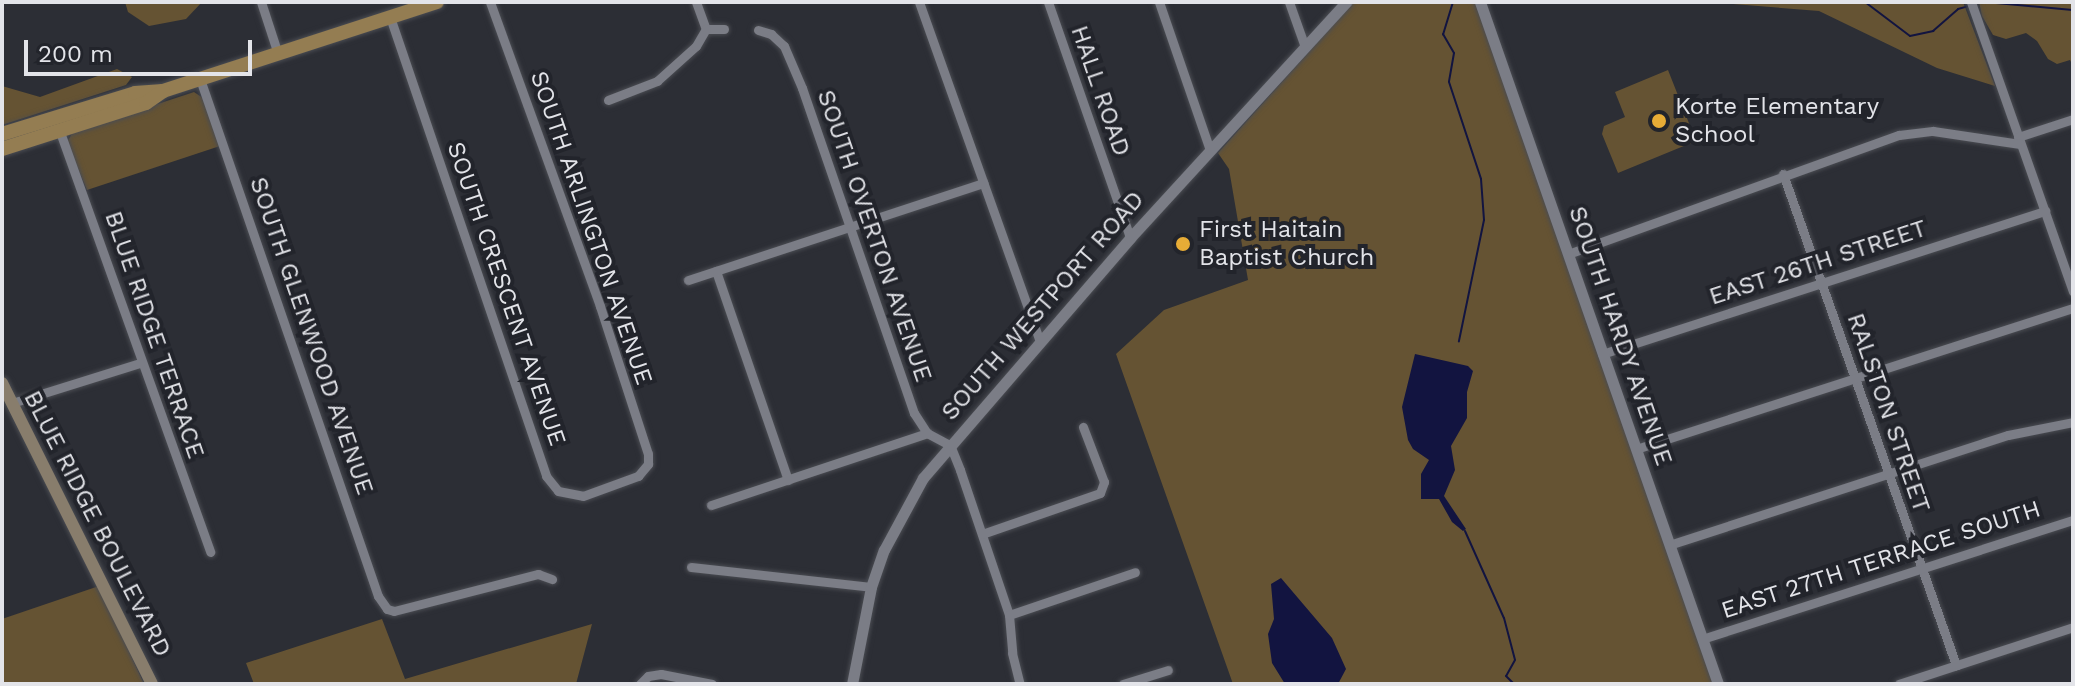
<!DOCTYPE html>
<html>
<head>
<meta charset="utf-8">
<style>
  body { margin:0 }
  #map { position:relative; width:2075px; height:686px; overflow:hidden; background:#2c2e35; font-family:"Work Sans",sans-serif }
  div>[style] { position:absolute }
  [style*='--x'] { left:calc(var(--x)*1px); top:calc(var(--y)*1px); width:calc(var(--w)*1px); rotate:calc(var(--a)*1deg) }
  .green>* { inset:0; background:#655333 }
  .water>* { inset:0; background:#121440 }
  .stream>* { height:2px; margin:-1px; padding:0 1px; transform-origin:1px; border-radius:1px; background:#121440 }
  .roads { filter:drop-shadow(0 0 2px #4a4c52) drop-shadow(0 0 2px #4a4c52) }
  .minor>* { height:9px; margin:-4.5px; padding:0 4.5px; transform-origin:4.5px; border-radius:4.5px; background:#7b7d86 }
  .tertiary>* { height:11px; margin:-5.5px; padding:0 5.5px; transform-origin:5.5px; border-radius:5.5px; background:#7b7d86 }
  .secondary>* { height:12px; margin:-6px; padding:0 6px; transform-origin:6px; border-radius:6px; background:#887d6c }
  .primary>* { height:14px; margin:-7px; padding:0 7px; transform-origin:7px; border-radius:7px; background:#947d52 }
  .dots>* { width:22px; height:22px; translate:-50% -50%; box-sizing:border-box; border:4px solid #22242b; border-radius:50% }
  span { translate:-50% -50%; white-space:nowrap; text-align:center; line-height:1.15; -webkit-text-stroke:8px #22242b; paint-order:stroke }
  .street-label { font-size:24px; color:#e3e4e9 }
  .poi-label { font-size:24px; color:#e3e4e9 }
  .left { translate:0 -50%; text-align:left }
  .frame { position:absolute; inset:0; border:4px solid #e3e4e9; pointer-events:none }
  .scale { position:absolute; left:24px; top:40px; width:228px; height:36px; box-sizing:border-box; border:4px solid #e3e4e9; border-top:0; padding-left:10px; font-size:24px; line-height:28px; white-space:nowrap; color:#e3e4e9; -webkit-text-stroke:6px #22242b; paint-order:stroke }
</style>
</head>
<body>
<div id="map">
  <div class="green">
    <div style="clip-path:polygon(125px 2px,202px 2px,186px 19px,149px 26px,128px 12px)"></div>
    <div style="clip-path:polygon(1354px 2px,1476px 2px,1713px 684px,1233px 684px,1116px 354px,1164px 310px,1248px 280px,1229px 169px,1218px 153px)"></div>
    <div style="clip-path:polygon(1708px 2px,1963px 2px,1995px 86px,1937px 68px,1819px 11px)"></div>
    <div style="clip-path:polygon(1979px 2px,2073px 2px,2073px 66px,2070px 60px,2057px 64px,2048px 59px,2037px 41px,2026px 33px,2006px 39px,1993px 35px,1982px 16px)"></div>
    <div style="clip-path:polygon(117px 69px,132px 77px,126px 85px,2px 125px,2px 86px,40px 97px)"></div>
    <div style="clip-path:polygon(1668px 70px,1696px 141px,1618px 173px,1602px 134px,1604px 126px,1625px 117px,1615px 92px)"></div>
    <div style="clip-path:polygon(194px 92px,203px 98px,220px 146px,87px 190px,67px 142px,73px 132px)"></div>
    <div style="clip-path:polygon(99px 586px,144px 684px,2px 684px,2px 619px)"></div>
    <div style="clip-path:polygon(382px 619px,405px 679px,592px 624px,576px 684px,254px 684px,246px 663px)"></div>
  </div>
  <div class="water">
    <div style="clip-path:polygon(1415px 354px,1468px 366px,1473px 371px,1467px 392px,1467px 418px,1451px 446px,1455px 470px,1444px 496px,1466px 529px,1463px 531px,1452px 522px,1439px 499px,1421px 499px,1421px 474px,1429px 460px,1413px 449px,1408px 440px,1402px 407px)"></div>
    <div style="clip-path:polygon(1281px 578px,1332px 638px,1346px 669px,1338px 684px,1285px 684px,1272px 663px,1268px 634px,1274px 619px,1271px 584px)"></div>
  </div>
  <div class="stream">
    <div style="--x:1453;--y:2;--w:34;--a:107"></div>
    <div style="--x:1443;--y:34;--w:22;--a:60"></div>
    <div style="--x:1454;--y:53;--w:29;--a:100"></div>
    <div style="--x:1449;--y:82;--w:102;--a:71.7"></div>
    <div style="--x:1481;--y:179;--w:41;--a:85.8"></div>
    <div style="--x:1484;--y:220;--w:124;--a:101.7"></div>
    <div style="--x:1865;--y:2;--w:56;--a:37.1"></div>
    <div style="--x:1910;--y:36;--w:24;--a:-12"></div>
    <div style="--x:1933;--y:31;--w:33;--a:-41"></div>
    <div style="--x:1958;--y:9;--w:11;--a:-15"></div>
    <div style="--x:1985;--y:2;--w:88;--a:5.2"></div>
    <div style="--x:1465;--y:531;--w:95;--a:65.9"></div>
    <div style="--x:1504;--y:618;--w:43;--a:75.3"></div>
    <div style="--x:1515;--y:660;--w:18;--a:119"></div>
    <div style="--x:1506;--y:676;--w:11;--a:45"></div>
  </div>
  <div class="roads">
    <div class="minor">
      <div style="--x:261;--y:2;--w:55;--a:71.9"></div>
      <div style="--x:696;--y:2;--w:29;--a:70"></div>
      <div style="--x:919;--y:2;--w:361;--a:70.4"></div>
      <div style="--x:1048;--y:2;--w:250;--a:70.8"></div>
      <div style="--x:1159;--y:2;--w:157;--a:71"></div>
      <div style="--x:1289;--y:2;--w:48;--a:70.4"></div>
      <div style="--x:1971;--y:2;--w:307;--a:70.6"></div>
      <div style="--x:390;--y:17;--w:485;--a:71.2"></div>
      <div style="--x:546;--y:476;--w:19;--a:51"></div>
      <div style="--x:558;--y:491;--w:25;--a:11"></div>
      <div style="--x:583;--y:496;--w:59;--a:-20"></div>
      <div style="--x:638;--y:476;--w:16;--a:-50"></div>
      <div style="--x:648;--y:464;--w:10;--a:-90"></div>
      <div style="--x:648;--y:454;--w:156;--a:-108"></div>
      <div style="--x:600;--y:306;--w:323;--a:-109.9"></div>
      <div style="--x:706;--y:29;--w:18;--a:0"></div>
      <div style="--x:758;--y:30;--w:14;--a:17"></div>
      <div style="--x:771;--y:34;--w:18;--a:43"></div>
      <div style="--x:784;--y:46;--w:46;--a:66.8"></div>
      <div style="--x:802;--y:88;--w:344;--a:71"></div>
      <div style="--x:914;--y:413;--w:24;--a:57"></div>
      <div style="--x:927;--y:433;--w:26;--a:28"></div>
      <div style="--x:950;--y:445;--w:27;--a:68"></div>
      <div style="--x:960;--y:470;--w:153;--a:71.3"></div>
      <div style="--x:1009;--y:615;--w:38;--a:85"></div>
      <div style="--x:1012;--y:653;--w:32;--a:76"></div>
      <div style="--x:200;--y:79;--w:547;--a:71"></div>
      <div style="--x:378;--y:596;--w:16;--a:55"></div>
      <div style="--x:387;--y:609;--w:7;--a:16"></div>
      <div style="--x:394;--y:611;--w:149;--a:-14.4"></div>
      <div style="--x:538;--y:574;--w:15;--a:20"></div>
      <div style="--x:608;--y:100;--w:53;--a:-21.2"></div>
      <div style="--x:657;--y:81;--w:52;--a:-41.9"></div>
      <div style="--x:696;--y:46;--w:20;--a:-60"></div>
      <div style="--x:60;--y:132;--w:446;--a:70.3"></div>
      <div style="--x:2018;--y:137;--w:58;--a:-18.1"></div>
      <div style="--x:1783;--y:174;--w:521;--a:70.59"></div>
      <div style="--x:1568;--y:254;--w:352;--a:-19.8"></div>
      <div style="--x:1899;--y:135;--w:34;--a:-7"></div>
      <div style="--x:1933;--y:131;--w:88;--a:8.5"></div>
      <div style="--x:716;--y:271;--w:221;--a:71"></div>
      <div style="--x:688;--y:280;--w:311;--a:-18.2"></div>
      <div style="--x:1602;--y:354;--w:466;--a:-17.9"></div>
      <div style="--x:12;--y:403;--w:134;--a:-17.4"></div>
      <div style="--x:1636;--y:449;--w:459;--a:-17.9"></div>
      <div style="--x:711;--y:505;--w:228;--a:-18.4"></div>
      <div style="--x:982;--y:534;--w:125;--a:-19.2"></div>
      <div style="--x:1100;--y:493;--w:12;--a:-70"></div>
      <div style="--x:1104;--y:482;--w:59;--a:-110.9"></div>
      <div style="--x:1669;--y:545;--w:356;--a:-18"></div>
      <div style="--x:2008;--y:435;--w:66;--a:-11.3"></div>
      <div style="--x:691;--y:567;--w:181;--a:6.3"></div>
      <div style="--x:1009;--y:615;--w:133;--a:-18.8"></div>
      <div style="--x:1702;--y:639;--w:390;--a:-17.8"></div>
      <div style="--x:640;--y:684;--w:11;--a:-45"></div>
      <div style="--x:648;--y:676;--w:13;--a:-9"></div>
      <div style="--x:661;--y:674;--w:52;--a:11.1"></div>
      <div style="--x:1123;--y:684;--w:47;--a:-17.3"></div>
      <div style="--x:1899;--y:684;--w:183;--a:-18.1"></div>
    </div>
    <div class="tertiary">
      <div style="--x:1480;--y:2;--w:722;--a:70.76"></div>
      <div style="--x:852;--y:684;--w:99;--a:-78.9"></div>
      <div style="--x:871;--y:587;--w:39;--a:-71"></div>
      <div style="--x:884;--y:550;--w:82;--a:-61.6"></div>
      <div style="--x:923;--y:478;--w:317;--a:-49.2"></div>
      <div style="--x:1130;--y:238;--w:320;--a:-47.5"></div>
    </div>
    <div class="secondary">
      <div style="--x:2;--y:383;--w:336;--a:63.5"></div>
    </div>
    <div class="primary">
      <div style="--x:2;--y:134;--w:139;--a:-17.1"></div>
      <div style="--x:135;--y:93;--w:28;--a:-4"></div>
      <div style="--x:163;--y:91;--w:288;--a:-18"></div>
      <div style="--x:2;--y:149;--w:151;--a:-17.7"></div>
      <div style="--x:146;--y:103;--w:21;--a:-35"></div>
    </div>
  </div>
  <div class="dots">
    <div style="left:1659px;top:121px;background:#e7ac36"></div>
    <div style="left:1183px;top:244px;background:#e7ac36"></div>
  </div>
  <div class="street-label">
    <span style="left:1100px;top:91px;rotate:71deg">HALL ROAD</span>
    <span style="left:591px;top:228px;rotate:71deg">SOUTH ARLINGTON AVENUE</span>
    <span style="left:874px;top:236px;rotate:71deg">SOUTH OVERTON AVENUE</span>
    <span style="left:1818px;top:263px;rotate:-18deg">EAST 26TH STREET</span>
    <span style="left:506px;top:294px;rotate:71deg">SOUTH CRESCENT AVENUE</span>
    <span style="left:1043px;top:306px;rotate:-49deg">SOUTH WESTPORT ROAD</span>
    <span style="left:154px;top:335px;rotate:71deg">BLUE RIDGE TERRACE</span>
    <span style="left:311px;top:336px;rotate:71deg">SOUTH GLENWOOD AVENUE</span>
    <span style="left:1620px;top:336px;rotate:71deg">SOUTH HARDY AVENUE</span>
    <span style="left:1888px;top:413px;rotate:71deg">RALSTON STREET</span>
    <span style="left:97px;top:524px;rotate:63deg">BLUE RIDGE BOULEVARD</span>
    <span style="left:1881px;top:560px;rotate:-18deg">EAST 27TH TERRACE SOUTH</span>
  </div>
  <div class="poi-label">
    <span class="left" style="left:1675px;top:121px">Korte Elementary<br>School</span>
    <span class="left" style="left:1199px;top:244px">First Haitain<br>Baptist Church</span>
  </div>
  <div class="frame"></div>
  <div class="scale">200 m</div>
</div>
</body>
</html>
